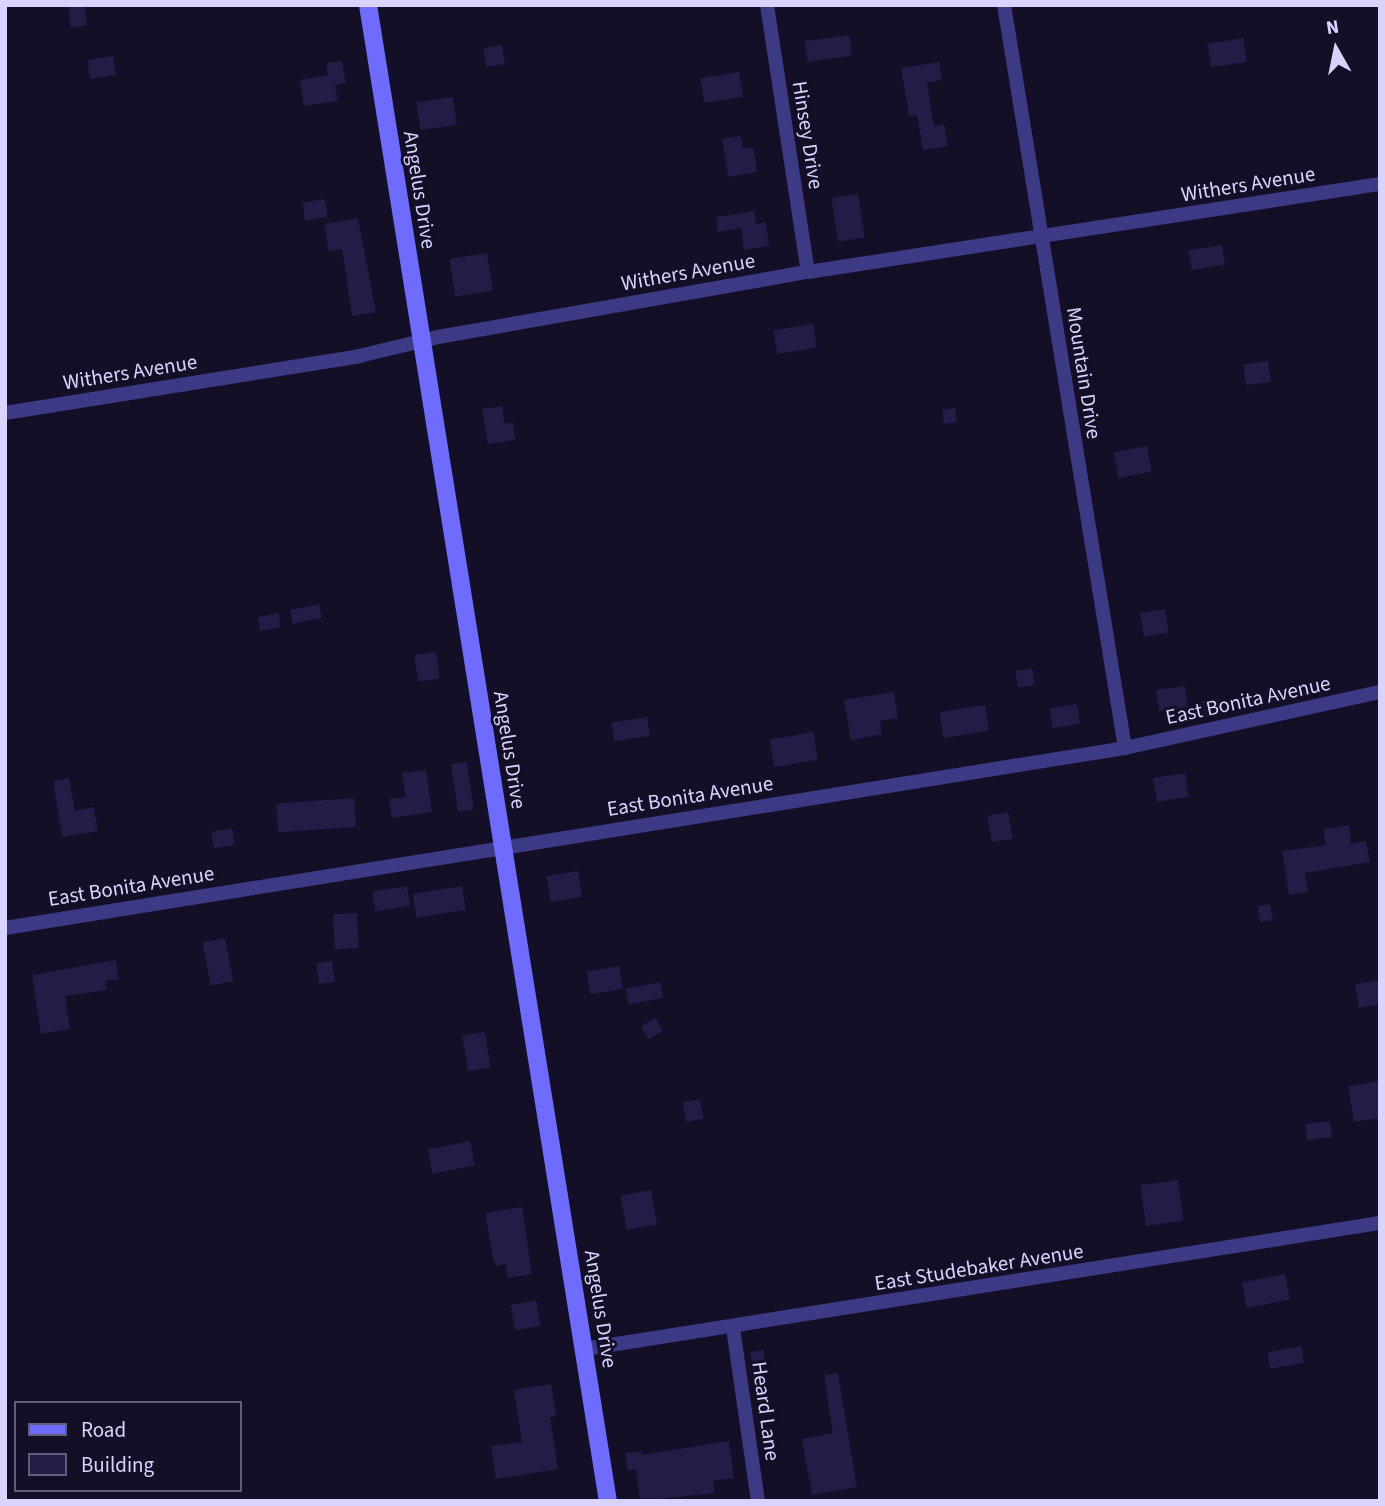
<!DOCTYPE html>
<html>
<head>
<meta charset="utf-8">
<style>
  body { margin:0 }
  #map { position:relative; width:1385px; height:1506px; overflow:hidden; background:#130f26; font-family:"Source Sans 3",sans-serif }
  div>[style] { position:absolute }
  [style*='--x'] { left:calc(var(--x)*1px); top:calc(var(--y)*1px); width:calc(var(--w)*1px); rotate:calc(var(--a)*1deg) }
  .building>* { inset:0; background:#241b47; transform-origin:0 0 }
  .street>* { height:14px; margin:-7px; padding:0 7px; transform-origin:7px; border-radius:7px; background:#3d3a85 }
  .secondary>* { height:18px; margin:-9px; padding:0 9px; transform-origin:9px; border-radius:9px; background:#6f6bff }
  span { translate:-50% -50%; white-space:nowrap; text-align:center; line-height:1.15; -webkit-text-stroke:6px #130f26; paint-order:stroke }
  .street-label { font-size:21px; color:#d9d4ff }
  .frame { position:absolute; inset:0; border:7px solid #d9d4ff; pointer-events:none }
  .legend { position:absolute; left:14px; top:1401px; width:228px; height:91px; box-sizing:border-box; background:#130f26; border:2px solid #625e7d; margin:0; padding:9px 12px; list-style:none; font-size:21px; color:#d9d4ff }
  .legend li { display:flex; align-items:center; gap:14px; height:35px }
  .legend b { width:35px; border:2px solid #625e7d }
  .north { position:absolute; left:1301px; top:14px; width:70px; height:70px; -webkit-text-stroke:5px #130f26; paint-order:stroke; rotate:351deg; font-size:19px; font-weight:700; line-height:28px; text-align:center; color:#d9d4ff }
  .north::after { content:''; display:block; margin:auto; width:24px; height:32px; background:#d9d4ff; clip-path:polygon(50% 0,100% 100%,50% 72%,0 100%) }
</style>
</head>
<body>
<div id="map">
  <div class="building">
    <div style="clip-path:polygon(68px 5px,84px 5px,87px 25px,71px 28px)"></div>
    <div style="left:849px;top:35px;width:21px;height:45px;rotate:82deg"></div>
    <div style="left:1243px;top:38px;width:24px;height:36px;rotate:81deg"></div>
    <div style="left:502px;top:45px;width:19px;height:19px;rotate:81deg"></div>
    <div style="left:113px;top:56px;width:19px;height:26px;rotate:81deg"></div>
    <div style="clip-path:polygon(342px 61px,346px 83px,335px 85px,338px 101px,304px 106px,300px 80px,328px 75px,326px 63px)"></div>
    <div style="clip-path:polygon(939px 62px,942px 80px,927px 83px,934px 126px,944px 124px,948px 146px,923px 150px,917px 115px,909px 116px,901px 68px)"></div>
    <div style="left:739px;top:72px;width:25px;height:39px;rotate:81deg"></div>
    <div style="left:453px;top:97px;width:28px;height:37px;rotate:82deg"></div>
    <div style="clip-path:polygon(741px 136px,743px 148px,753px 147px,757px 172px,728px 177px,722px 139px)"></div>
    <div style="left:858px;top:194px;width:44px;height:27px;rotate:81deg"></div>
    <div style="left:325px;top:199px;width:18px;height:23px;rotate:81deg"></div>
    <div style="clip-path:polygon(754px 211px,756px 224px,766px 222px,769px 246px,744px 250px,741px 228px,718px 232px,716px 217px)"></div>
    <div style="clip-path:polygon(358px 218px,376px 312px,352px 316px,342px 249px,329px 252px,324px 224px)"></div>
    <div style="left:1222px;top:245px;width:20px;height:34px;rotate:81deg"></div>
    <div style="left:487px;top:253px;width:38px;height:38px;rotate:81deg"></div>
    <div style="left:813px;top:324px;width:24px;height:40px;rotate:81deg"></div>
    <div style="left:1268px;top:361px;width:21px;height:25px;rotate:82deg"></div>
    <div style="clip-path:polygon(502px 406px,505px 424px,513px 422px,515px 440px,488px 444px,482px 409px)"></div>
    <div style="left:955px;top:408px;width:14px;height:13px;rotate:82deg"></div>
    <div style="left:1147px;top:446px;width:26px;height:34px;rotate:79deg"></div>
    <div style="left:319px;top:604px;width:14px;height:30px;rotate:78deg"></div>
    <div style="left:1165px;top:609px;width:24px;height:25px;rotate:81deg"></div>
    <div style="left:278px;top:613px;width:14px;height:21px;rotate:78deg"></div>
    <div style="left:436px;top:652px;width:27px;height:22px;rotate:82deg"></div>
    <div style="left:1032px;top:668px;width:17px;height:17px;rotate:80deg"></div>
    <div style="left:1185px;top:686px;width:21px;height:29px;rotate:82deg"></div>
    <div style="clip-path:polygon(894px 692px,898px 718px,880px 721px,882px 734px,851px 740px,844px 700px)"></div>
    <div style="left:1219px;top:698px;width:17px;height:17px;rotate:80deg"></div>
    <div style="left:1077px;top:704px;width:20px;height:28px;rotate:81deg"></div>
    <div style="left:985px;top:705px;width:26px;height:46px;rotate:81deg"></div>
    <div style="left:647px;top:717px;width:19px;height:36px;rotate:81deg"></div>
    <div style="left:813px;top:732px;width:28px;height:44px;rotate:80deg"></div>
    <div style="left:467px;top:762px;width:48px;height:16px;rotate:82deg"></div>
    <div style="clip-path:polygon(426px 770px,432px 812px,392px 818px,389px 799px,406px 797px,402px 773px)"></div>
    <div style="left:1185px;top:773px;width:24px;height:32px;rotate:81deg"></div>
    <div style="clip-path:polygon(69px 778px,75px 811px,94px 807px,98px 831px,62px 837px,53px 781px)"></div>
    <div style="left:354px;top:798px;width:29px;height:78px;rotate:86deg"></div>
    <div style="left:1008px;top:812px;width:27px;height:21px;rotate:80deg"></div>
    <div style="clip-path:polygon(1349px 825px,1351px 844px,1366px 841px,1370px 862px,1305px 873px,1308px 892px,1289px 895px,1282px 851px,1326px 845px,1323px 829px)"></div>
    <div style="left:232px;top:828px;width:17px;height:21px;rotate:80deg"></div>
    <div style="left:578px;top:871px;width:26px;height:32px;rotate:81deg"></div>
    <div style="left:407px;top:886px;width:20px;height:35px;rotate:81deg"></div>
    <div style="left:462px;top:886px;width:24px;height:50px;rotate:81deg"></div>
    <div style="left:1270px;top:904px;width:16px;height:13px;rotate:79deg"></div>
    <div style="left:357px;top:913px;width:35px;height:24px;rotate:87deg"></div>
    <div style="left:225px;top:938px;width:44px;height:23px;rotate:79deg"></div>
    <div style="clip-path:polygon(116px 960px,119px 979px,105px 981px,107px 990px,65px 996px,70px 1029px,41px 1034px,32px 975px)"></div>
    <div style="left:332px;top:961px;width:21px;height:16px;rotate:82deg"></div>
    <div style="left:619px;top:966px;width:23px;height:33px;rotate:80deg"></div>
    <div style="clip-path:polygon(1380px 980px,1380px 1004px,1359px 1008px,1355px 984px)"></div>
    <div style="left:660px;top:982px;width:16px;height:35px;rotate:79deg"></div>
    <div style="left:656px;top:1018px;width:15px;height:17px;rotate:62deg"></div>
    <div style="left:485px;top:1032px;width:36px;height:23px;rotate:81deg"></div>
    <div style="clip-path:polygon(1380px 1081px,1380px 1118px,1354px 1122px,1348px 1086px)"></div>
    <div style="left:700px;top:1099px;width:20px;height:18px;rotate:79deg"></div>
    <div style="left:1330px;top:1121px;width:16px;height:25px;rotate:83deg"></div>
    <div style="left:470px;top:1141px;width:25px;height:43px;rotate:79deg"></div>
    <div style="left:1178px;top:1180px;width:41px;height:38px;rotate:82deg"></div>
    <div style="left:651px;top:1190px;width:35px;height:31px;rotate:80deg"></div>
    <div style="clip-path:polygon(522px 1207px,532px 1274px,508px 1278px,505px 1264px,496px 1266px,493px 1258px,485px 1213px)"></div>
    <div style="left:1285px;top:1274px;width:26px;height:44px;rotate:79deg"></div>
    <div style="left:536px;top:1300px;width:26px;height:26px;rotate:79deg"></div>
    <div style="left:1301px;top:1346px;width:17px;height:34px;rotate:80deg"></div>
    <div style="left:763px;top:1350px;width:25px;height:13px;rotate:81deg"></div>
    <div style="clip-path:polygon(838px 1373px,857px 1487px,812px 1495px,802px 1439px,833px 1433px,824px 1375px)"></div>
    <div style="clip-path:polygon(551px 1384px,556px 1416px,550px 1417px,558px 1469px,496px 1479px,491px 1446px,522px 1442px,514px 1390px)"></div>
    <div style="clip-path:polygon(729px 1441px,734px 1478px,713px 1481px,715px 1493px,640px 1501px,636px 1469px,628px 1471px,625px 1453px,641px 1451px,642px 1455px)"></div>
  </div>
  <div class="street">
    <div style="--x:767;--y:5;--w:270;--a:81.3"></div>
    <div style="--x:1004;--y:5;--w:753;--a:80.75"></div>
    <div style="--x:5;--y:413;--w:359;--a:-9.1"></div>
    <div style="--x:359;--y:356;--w:81;--a:-13.5"></div>
    <div style="--x:438;--y:337;--w:376;--a:-10"></div>
    <div style="--x:808;--y:272;--w:579;--a:-8.75"></div>
    <div style="--x:5;--y:928;--w:1134;--a:-9.13"></div>
    <div style="--x:1125;--y:748;--w:261;--a:-12.4"></div>
    <div style="--x:733;--y:1328;--w:175;--a:81.8"></div>
    <div style="--x:585;--y:1349;--w:805;--a:-9.01"></div>
  </div>
  <div class="secondary">
    <div style="--x:368;--y:5;--w:1515;--a:80.89"></div>
  </div>
  <div class="street-label">
    <span style="left:808px;top:135px;rotate:81deg">Hinsey Drive</span>
    <span style="left:1248px;top:184px;rotate:-9deg">Withers Avenue</span>
    <span style="left:420px;top:190px;rotate:81deg">Angelus Drive</span>
    <span style="left:688px;top:272px;rotate:-10deg">Withers Avenue</span>
    <span style="left:130px;top:372px;rotate:-9deg">Withers Avenue</span>
    <span style="left:1084px;top:373px;rotate:81deg">Mountain Drive</span>
    <span style="left:1248px;top:700px;rotate:-12deg">East Bonita Avenue</span>
    <span style="left:510px;top:750px;rotate:81deg">Angelus Drive</span>
    <span style="left:690px;top:796px;rotate:-9deg">East Bonita Avenue</span>
    <span style="left:131px;top:886px;rotate:-9deg">East Bonita Avenue</span>
    <span style="left:979px;top:1267px;rotate:-9deg">East Studebaker Avenue</span>
    <span style="left:601px;top:1309px;rotate:81deg">Angelus Drive</span>
    <span style="left:766px;top:1411px;rotate:82deg">Heard Lane</span>
  </div>
  <div class="frame"></div>
  <ul class="legend">
  <li><b style="height:9px;background:#6f6bff"></b>Road</li>
  <li><b style="height:19px;background:#241b47"></b>Building</li>
  </ul>
  <div class="north">N</div>
</div>
</body>
</html>
